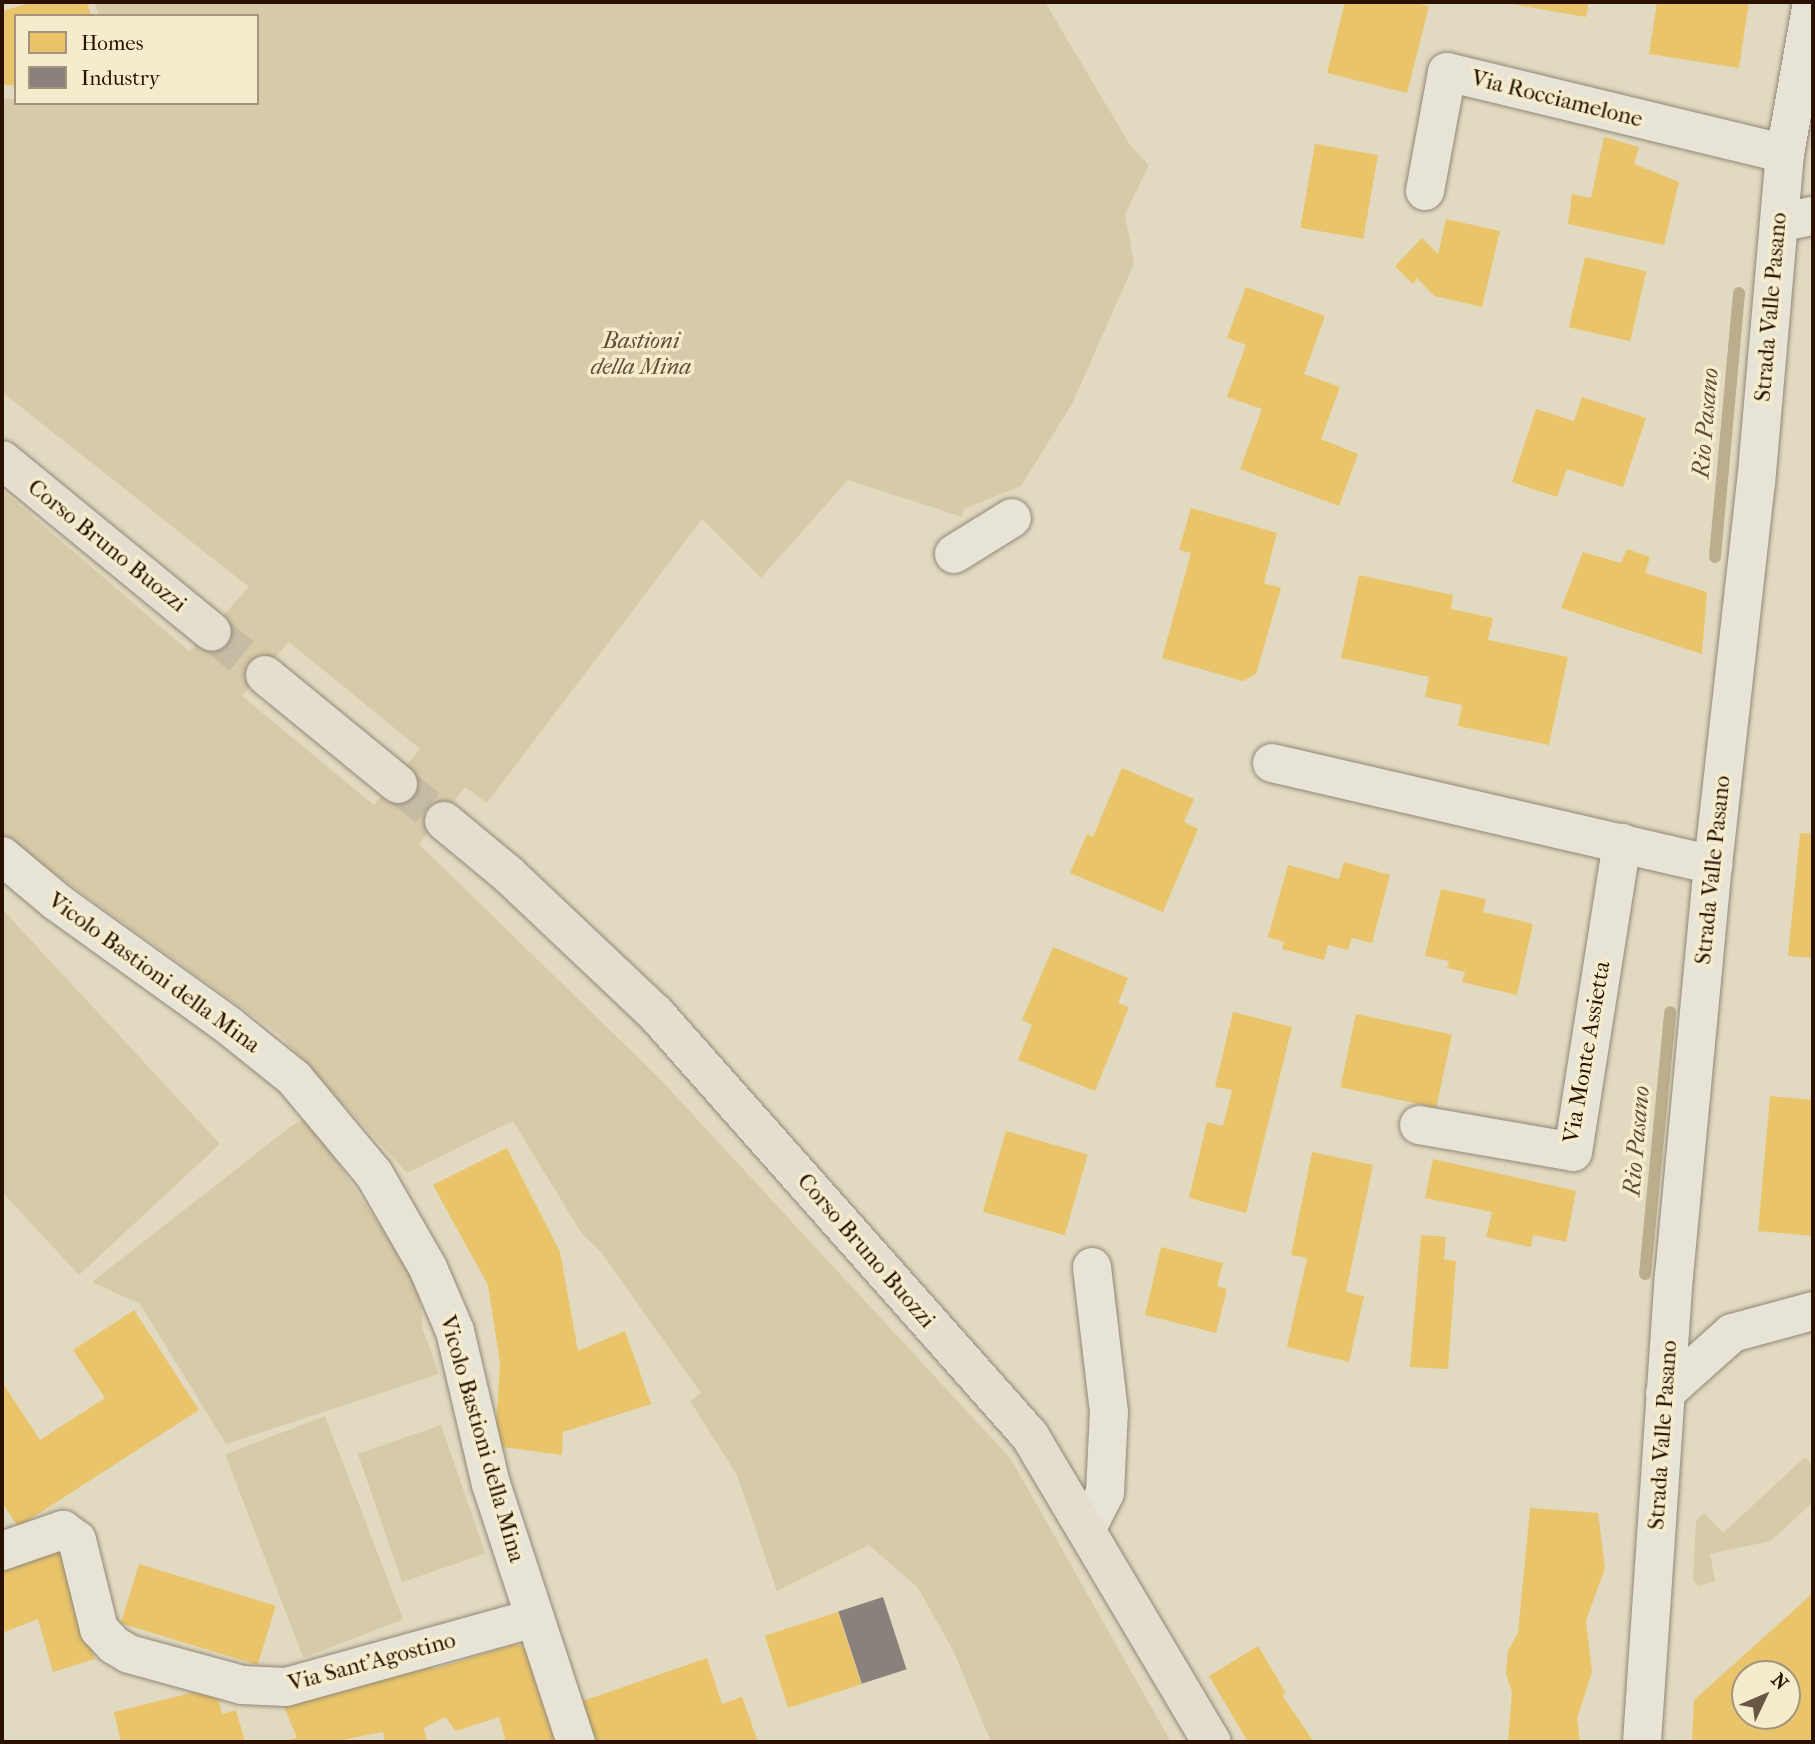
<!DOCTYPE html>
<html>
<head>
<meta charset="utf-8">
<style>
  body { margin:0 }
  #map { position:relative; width:1815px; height:1744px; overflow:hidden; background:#e2dac0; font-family:"IM FELL French Canon",serif }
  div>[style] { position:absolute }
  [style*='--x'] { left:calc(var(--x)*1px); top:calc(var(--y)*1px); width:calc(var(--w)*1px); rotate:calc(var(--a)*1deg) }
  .green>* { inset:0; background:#d7caa8; transform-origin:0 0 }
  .homes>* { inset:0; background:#e9c46a; transform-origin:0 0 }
  .industry>* { inset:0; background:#8a817c; transform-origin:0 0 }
  .stream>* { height:12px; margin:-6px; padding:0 6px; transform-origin:6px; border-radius:6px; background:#bcad8c }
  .major-tunnel>* { height:38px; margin-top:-19px; transform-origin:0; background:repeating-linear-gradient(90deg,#c6bca3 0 38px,transparent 0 57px) }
  .roads { filter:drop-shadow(0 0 2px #908877) drop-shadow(0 0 2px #908877) }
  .minor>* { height:38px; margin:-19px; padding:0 19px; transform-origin:19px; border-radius:19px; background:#e7e3d6 }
  .major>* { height:38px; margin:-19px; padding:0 19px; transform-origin:19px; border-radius:19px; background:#e3decf }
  span { translate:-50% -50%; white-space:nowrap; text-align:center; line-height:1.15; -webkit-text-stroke:7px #f5eccd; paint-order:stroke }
  .street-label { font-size:23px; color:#291000 }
  .park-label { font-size:23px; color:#634d34; font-style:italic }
  .water-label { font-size:24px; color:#644e35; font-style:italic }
  .frame { position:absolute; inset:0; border:4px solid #291000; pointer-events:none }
  .legend { position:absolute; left:14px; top:14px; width:245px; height:91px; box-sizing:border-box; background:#f5eccd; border:2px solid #a3947b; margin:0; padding:9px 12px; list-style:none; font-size:21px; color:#291000 }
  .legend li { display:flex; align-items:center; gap:14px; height:35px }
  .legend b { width:35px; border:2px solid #a3947b }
  .north { position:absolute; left:1731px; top:1660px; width:70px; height:70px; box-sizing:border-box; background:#f5eccd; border:2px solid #a3947b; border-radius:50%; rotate:46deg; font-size:19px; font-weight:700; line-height:28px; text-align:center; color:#291000 }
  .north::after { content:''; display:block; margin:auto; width:24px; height:32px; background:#6a5743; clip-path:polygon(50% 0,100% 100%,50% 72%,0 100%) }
</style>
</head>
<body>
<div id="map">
  <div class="green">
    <div style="clip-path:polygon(evenodd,94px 2px,1045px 2px,1130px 145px,1149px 165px,1125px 214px,1134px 264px,1072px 404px,1021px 486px,964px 509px,962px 517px,848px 480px,761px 578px,702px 519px,487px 803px,465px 787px,419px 844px,660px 1079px,1011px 1459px,1171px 1742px,991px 1742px,954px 1652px,918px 1588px,869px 1545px,777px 1591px,737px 1475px,690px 1401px,701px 1393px,601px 1252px,582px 1234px,513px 1121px,407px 1173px,280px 1035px,2px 836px,2px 490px,190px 652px,249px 587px,2px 392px,2px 99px,16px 99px,16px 103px,257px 103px,257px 16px,99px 16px,94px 2px,289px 642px,420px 749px,374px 805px,242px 696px,289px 642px)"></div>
    <div style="clip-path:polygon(2px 909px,220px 1144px,79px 1275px,2px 1192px)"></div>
    <div style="clip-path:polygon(308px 1119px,418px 1283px,423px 1330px,439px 1374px,226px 1444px,140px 1304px,92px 1282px,294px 1124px)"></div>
    <div style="left:325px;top:1416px;width:218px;height:107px;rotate:69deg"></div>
    <div style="left:441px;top:1425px;width:136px;height:88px;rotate:71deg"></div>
    <div style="clip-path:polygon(1805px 1457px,1813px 1466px,1813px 1502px,1771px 1541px,1710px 1554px,1715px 1581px,1698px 1586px,1693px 1581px,1696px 1520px,1704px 1513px,1723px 1533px)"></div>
  </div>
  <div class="homes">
    <div style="clip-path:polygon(34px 2px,86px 2px,92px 16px,16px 16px,16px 86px,2px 84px,2px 11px)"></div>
    <div style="clip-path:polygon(1345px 2px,1410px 2px,1429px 6px,1407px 93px,1327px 73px)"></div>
    <div style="clip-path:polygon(1500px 2px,1589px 2px,1586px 17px)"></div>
    <div style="clip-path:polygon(1657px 2px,1749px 2px,1739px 68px,1649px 54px)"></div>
    <div style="clip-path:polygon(1604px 137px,1639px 147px,1634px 164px,1679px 182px,1664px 245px,1568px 224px,1572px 194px,1591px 198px)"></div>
    <div style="left:1315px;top:144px;width:64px;height:85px;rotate:10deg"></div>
    <div style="clip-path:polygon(1446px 219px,1500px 231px,1482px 307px,1434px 296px,1417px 278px,1413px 284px,1395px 266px,1422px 238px,1438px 254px)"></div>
    <div style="left:1585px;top:257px;width:63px;height:72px;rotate:13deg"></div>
    <div style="clip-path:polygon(1246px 287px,1325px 316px,1304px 374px,1340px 387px,1321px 439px,1358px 454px,1339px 506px,1240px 469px,1262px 409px,1227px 397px,1246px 345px,1227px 338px)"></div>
    <div style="clip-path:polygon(1582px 397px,1646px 418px,1623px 487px,1567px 469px,1557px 497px,1512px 482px,1536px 409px,1574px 421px)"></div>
    <div style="clip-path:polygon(1191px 508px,1277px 533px,1264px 583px,1281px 588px,1256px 674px,1243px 681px,1162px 658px,1191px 553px,1179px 550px)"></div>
    <div style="clip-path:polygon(1627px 549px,1650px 557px,1645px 573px,1707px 592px,1702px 654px,1561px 608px,1583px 552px,1621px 563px)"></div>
    <div style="clip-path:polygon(1359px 575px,1453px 595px,1451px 609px,1493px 618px,1488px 640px,1568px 657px,1549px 745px,1458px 726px,1462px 705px,1425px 697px,1429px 677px,1341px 658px)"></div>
    <div style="clip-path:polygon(1122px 768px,1194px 799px,1184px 822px,1198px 829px,1163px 912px,1070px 873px,1087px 834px,1093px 837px)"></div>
    <div style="clip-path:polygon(1800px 833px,1813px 834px,1813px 958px,1788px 956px)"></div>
    <div style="clip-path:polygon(1344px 862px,1390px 875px,1372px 943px,1352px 938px,1348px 950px,1328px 945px,1324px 960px,1282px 949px,1284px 942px,1268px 937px,1288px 865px,1339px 879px)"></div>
    <div style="clip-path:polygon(1441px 889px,1486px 899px,1483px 912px,1533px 924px,1517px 995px,1462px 982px,1465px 972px,1447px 968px,1449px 961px,1425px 956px)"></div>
    <div style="clip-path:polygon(1053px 947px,1128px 978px,1118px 1003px,1129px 1007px,1095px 1091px,1018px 1060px,1032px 1025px,1022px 1020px)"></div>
    <div style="clip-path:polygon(1233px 1012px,1292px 1027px,1246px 1213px,1189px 1198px,1207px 1122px,1223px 1126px,1232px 1090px,1215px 1087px)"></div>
    <div style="left:1356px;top:1014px;width:98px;height:75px;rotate:12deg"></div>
    <div style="clip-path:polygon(1770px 1096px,1813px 1100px,1813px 1236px,1758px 1231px)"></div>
    <div style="left:1006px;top:1131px;width:85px;height:84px;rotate:16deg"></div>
    <div style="clip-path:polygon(507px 1148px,560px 1252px,578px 1351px,625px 1331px,651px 1404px,563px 1432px,562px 1455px,495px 1446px,500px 1363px,488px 1285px,433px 1185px)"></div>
    <div style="clip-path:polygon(1312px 1152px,1373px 1165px,1346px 1292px,1364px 1296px,1349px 1362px,1287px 1347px,1307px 1258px,1291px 1255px)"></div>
    <div style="clip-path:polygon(1433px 1159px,1576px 1191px,1566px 1242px,1533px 1235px,1531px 1247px,1486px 1237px,1492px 1212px,1425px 1198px)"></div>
    <div style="clip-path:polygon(1421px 1235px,1446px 1237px,1444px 1259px,1456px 1261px,1448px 1369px,1410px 1367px)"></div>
    <div style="clip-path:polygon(1161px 1247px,1223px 1263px,1217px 1286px,1227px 1289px,1216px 1333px,1145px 1315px)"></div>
    <div style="clip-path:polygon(134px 1310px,199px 1410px,18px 1527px,2px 1502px,2px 1382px,40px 1440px,105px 1398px,73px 1350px)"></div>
    <div style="clip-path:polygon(1530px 1508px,1598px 1513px,1605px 1568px,1586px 1621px,1592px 1672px,1577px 1719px,1580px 1742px,1508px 1742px,1512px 1692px,1506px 1674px,1508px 1651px,1518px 1633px)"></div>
    <div style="clip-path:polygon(63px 1547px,95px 1659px,53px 1672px,38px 1619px,2px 1633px,2px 1571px)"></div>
    <div style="left:139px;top:1564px;width:143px;height:62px;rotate:17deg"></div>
    <div style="clip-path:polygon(evenodd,1813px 1593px,1813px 1742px,1692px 1742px,1694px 1700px,1813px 1593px,1745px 1674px,1787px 1674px,1787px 1716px,1745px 1716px,1745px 1674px)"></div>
    <div style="left:838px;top:1612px;width:76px;height:77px;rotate:72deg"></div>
    <div style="clip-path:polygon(517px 1644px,535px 1655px,561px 1742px,506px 1742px,499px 1717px,456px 1731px,445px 1717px,424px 1728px,427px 1742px,385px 1742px,383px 1732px,332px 1742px,278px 1742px,297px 1738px,282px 1702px,431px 1661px,433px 1669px)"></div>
    <div style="clip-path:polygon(1258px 1646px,1286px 1693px,1282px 1695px,1314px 1742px,1248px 1742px,1209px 1676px)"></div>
    <div style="clip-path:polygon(707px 1658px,722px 1704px,742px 1697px,758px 1742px,591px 1742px,577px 1703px)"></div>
    <div style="clip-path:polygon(215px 1687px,222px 1714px,236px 1710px,245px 1742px,121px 1742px,114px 1712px)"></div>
  </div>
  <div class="industry">
    <div style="left:883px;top:1597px;width:76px;height:47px;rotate:72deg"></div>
  </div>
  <div class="stream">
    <div style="--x:1715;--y:557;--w:265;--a:-84.8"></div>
    <div style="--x:1645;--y:1274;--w:263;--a:-84.5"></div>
  </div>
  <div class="major-tunnel">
    <div style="--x:212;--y:632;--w:68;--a:39.1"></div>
    <div style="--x:398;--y:784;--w:59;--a:38.8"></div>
  </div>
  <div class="roads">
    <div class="minor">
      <div style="--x:1425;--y:191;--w:121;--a:-79.5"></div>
      <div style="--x:1447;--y:72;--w:348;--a:13.6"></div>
      <div style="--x:1779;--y:223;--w:35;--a:-12"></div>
      <div style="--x:954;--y:554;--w:68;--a:-31.8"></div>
      <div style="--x:1272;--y:763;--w:453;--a:13"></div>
      <div style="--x:2;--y:856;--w:72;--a:39.9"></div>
      <div style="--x:57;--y:902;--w:211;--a:35.7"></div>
      <div style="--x:228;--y:1025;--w:85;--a:38.8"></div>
      <div style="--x:294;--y:1078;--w:125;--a:50.2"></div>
      <div style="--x:374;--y:1174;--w:108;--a:60.1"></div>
      <div style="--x:428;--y:1268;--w:69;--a:66.8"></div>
      <div style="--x:455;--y:1331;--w:157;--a:76.8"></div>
      <div style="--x:491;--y:1484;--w:272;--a:71.8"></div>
      <div style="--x:1419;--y:1125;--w:156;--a:9.9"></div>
      <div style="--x:1573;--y:1152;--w:313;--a:-81"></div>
      <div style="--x:1665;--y:1393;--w:90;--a:-41.8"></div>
      <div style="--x:1732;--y:1333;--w:84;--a:-15.2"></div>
      <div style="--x:1087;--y:1528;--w:39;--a:-63"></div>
      <div style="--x:1105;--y:1493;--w:81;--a:-87.2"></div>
      <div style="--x:1109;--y:1412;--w:146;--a:-96.7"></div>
      <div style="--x:2;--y:1551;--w:65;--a:-19"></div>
      <div style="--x:63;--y:1530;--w:17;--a:36"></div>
      <div style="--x:77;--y:1540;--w:92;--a:76.1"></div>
      <div style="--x:99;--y:1629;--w:22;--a:47"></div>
      <div style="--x:114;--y:1645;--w:17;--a:31"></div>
      <div style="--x:129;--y:1654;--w:117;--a:15.3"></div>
      <div style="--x:242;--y:1685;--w:44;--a:2.6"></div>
      <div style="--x:286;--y:1687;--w:258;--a:-15.5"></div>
      <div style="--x:1642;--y:1742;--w:467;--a:-86.1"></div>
      <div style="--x:1674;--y:1276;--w:413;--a:-84.6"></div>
      <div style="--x:1713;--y:865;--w:383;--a:-83.6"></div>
      <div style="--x:1756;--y:484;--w:331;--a:-85"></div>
      <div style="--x:1785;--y:154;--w:154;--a:-79.9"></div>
    </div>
    <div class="major">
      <div style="--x:2;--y:460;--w:271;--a:39.3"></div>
      <div style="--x:265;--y:675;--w:172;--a:39.3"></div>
      <div style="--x:444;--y:821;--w:83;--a:39.6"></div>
      <div style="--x:508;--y:874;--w:204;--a:43.4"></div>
      <div style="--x:656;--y:1014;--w:564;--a:48.45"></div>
      <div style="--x:1030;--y:1436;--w:356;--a:59.3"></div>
    </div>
  </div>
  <div class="street-label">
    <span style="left:1557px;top:99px;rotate:14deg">Via Rocciamelone</span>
    <span style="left:1771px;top:307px;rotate:-85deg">Strada Valle Pasano</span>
    <span style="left:107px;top:546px;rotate:39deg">Corso Bruno Buozzi</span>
    <span style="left:1713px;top:870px;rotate:-84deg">Strada Valle Pasano</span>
    <span style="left:154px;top:973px;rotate:36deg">Vicolo Bastioni della Mina</span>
    <span style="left:1587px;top:1052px;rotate:-80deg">Via Monte Assietta</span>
    <span style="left:866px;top:1251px;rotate:49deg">Corso Bruno Buozzi</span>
    <span style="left:1663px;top:1435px;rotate:-86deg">Strada Valle Pasano</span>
    <span style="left:482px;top:1439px;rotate:74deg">Vicolo Bastioni della Mina</span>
    <span style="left:372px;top:1662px;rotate:-15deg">Via Sant'Agostino</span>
  </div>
  <div class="park-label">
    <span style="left:641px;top:354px">Bastioni<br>della Mina</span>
  </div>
  <div class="water-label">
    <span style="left:1706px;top:423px;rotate:-85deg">Rio Pasano</span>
    <span style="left:1637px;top:1141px;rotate:-85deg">Rio Pasano</span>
  </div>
  <div class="frame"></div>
  <ul class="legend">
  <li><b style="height:19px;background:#e9c46a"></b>Homes</li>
  <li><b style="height:19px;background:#8a817c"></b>Industry</li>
  </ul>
  <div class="north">N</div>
</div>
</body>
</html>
